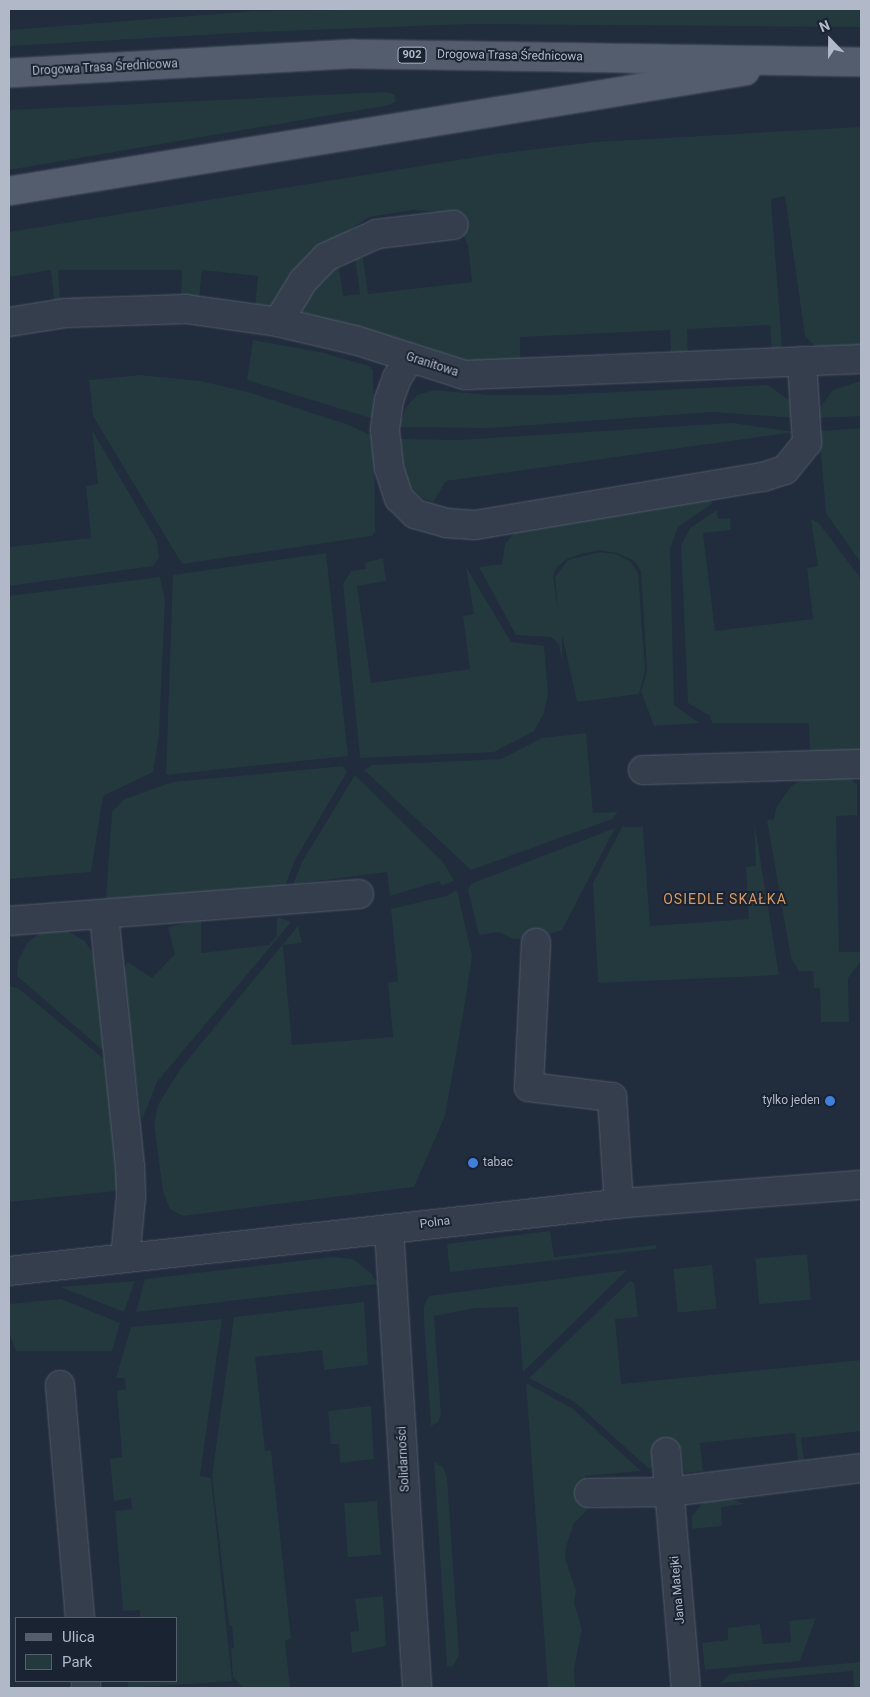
<!DOCTYPE html>
<html>
<head>
<meta charset="utf-8">
<style>
  body { margin:0 }
  #map { position:relative; width:870px; height:1697px; overflow:hidden; background:#212c3d; font-family:Roboto,sans-serif }
  div>[style] { position:absolute }
  [style*='--x'] { left:calc(var(--x)*1px); top:calc(var(--y)*1px); width:calc(var(--w)*1px); rotate:calc(var(--a)*1deg) }
  .green>* { inset:0; background:#23393e; transform-origin:0 0 }
  .roads { filter:drop-shadow(0 0 1px #535b6b) drop-shadow(0 0 1px #535b6b) }
  .minor>* { height:28px; margin:-14px; padding:0 14px; transform-origin:14px; border-radius:14px; background:#353e4d }
  .major>* { height:28px; margin:-14px; padding:0 14px; transform-origin:14px; border-radius:14px; background:#535d6d }
  .dots>* { width:14px; height:14px; translate:-50% -50%; box-sizing:border-box; border:2px solid #1a2332; border-radius:50% }
  span { translate:-50% -50%; white-space:nowrap; text-align:center; line-height:1.15; -webkit-text-stroke:4px #1a2332; paint-order:stroke }
  .shield-label span { padding:1px 4px; background:#1a2332; border:1px solid; border-radius:4px; -webkit-text-stroke-width:0 }
  .shield-label { font-size:11px; color:#b1b8c8; font-weight:700 }
  .street-label { font-size:12px; color:#b1b8c8 }
  .poi-label { font-size:12px; color:#b1b8c8 }
  .right { translate:-100% -50%; text-align:right }
  .left { translate:0 -50%; text-align:left }
  .neighbourhood-label { font-size:14px; color:#da985a; letter-spacing:1px }
  .frame { position:absolute; inset:0; border:10px solid #b1b8c8; pointer-events:none }
  .legend { position:absolute; left:15px; top:1617px; width:162px; height:65px; box-sizing:border-box; background:#1a2332; border:1px solid #565f6e; margin:0; padding:6px 9px; list-style:none; font-size:15px; color:#b1b8c8 }
  .legend li { display:flex; align-items:center; gap:10px; height:25px }
  .legend b { width:25px; border:1px solid #565f6e }
  .north { position:absolute; left:805px; top:15px; width:50px; height:50px; -webkit-text-stroke:4px #1a2332; paint-order:stroke; rotate:338deg; font-size:14px; font-weight:700; line-height:20px; text-align:center; color:#b1b8c8 }
  .north::after { content:''; display:block; margin:auto; width:18px; height:22px; background:#b1b8c8; clip-path:polygon(50% 0,100% 100%,50% 72%,0 100%) }
</style>
</head>
<body>
<div id="map">
  <div class="green">
    <div style="clip-path:polygon(434px 9px,861px 9px,861px 27px,469px 24px,257px 32px,9px 46px,9px 30px,255px 11px)"></div>
    <div style="clip-path:polygon(384px 92px,394px 94px,396px 101px,390px 105px,9px 170px,9px 110px)"></div>
    <div style="clip-path:polygon(861px 127px,861px 349px,819px 350px,805px 336px,785px 196px,771px 199px,782px 346px,772px 354px,770px 325px,687px 329px,688px 357px,671px 358px,670px 330px,520px 337px,520px 365px,472px 366px,303px 312px,300px 305px,338px 260px,343px 296px,360px 294px,355px 258px,363px 258px,368px 294px,472px 282px,468px 245px,452px 213px,413px 210px,369px 217px,340px 236px,276px 304px,269px 307px,255px 306px,258px 276px,202px 270px,199px 299px,181px 297px,182px 270px,58px 270px,60px 299px,54px 300px,51px 270px,9px 277px,9px 232px,495px 154px,595px 142px)"></div>
    <div style="clip-path:polygon(253px 340px,320px 352px,369px 366px,373px 370px,374px 419px,247px 380px)"></div>
    <div style="clip-path:polygon(140px 375px,201px 381px,251px 393px,349px 425px,374px 437px,375px 532px,372px 536px,182px 564px,93px 416px,89px 380px)"></div>
    <div style="clip-path:polygon(861px 381px,861px 416px,819px 418px,820px 407px,833px 390px)"></div>
    <div style="clip-path:polygon(768px 385px,790px 401px,796px 418px,713px 412px,489px 428px,398px 427px,407px 406px,417px 395px,434px 390px,489px 395px,550px 395px)"></div>
    <div style="clip-path:polygon(732px 423px,795px 432px,446px 481px,433px 502px,422px 498px,408px 485px,397px 439px,459px 440px)"></div>
    <div style="clip-path:polygon(861px 428px,861px 563px,826px 513px,819px 431px)"></div>
    <div style="clip-path:polygon(92px 430px,157px 541px,159px 558px,153px 566px,9px 586px,9px 547px,91px 538px,86px 486px,98px 484px)"></div>
    <div style="clip-path:polygon(706px 497px,713px 503px,678px 527px,670px 549px,674px 705px,699px 723px,654px 726px,641px 691px,647px 671px,641px 571px,633px 560px,617px 553px,599px 550px,581px 554px,567px 559px,556px 568px,553px 576px,558px 611px,555px 577px,568px 560px,599px 552px,616px 554px,631px 562px,638px 573px,645px 671px,639px 694px,577px 702px,562px 634px,562px 662px,559px 644px,551px 637px,516px 635px,479px 567px,502px 564px,505px 544px,519px 527px)"></div>
    <div style="clip-path:polygon(717px 510px,718px 519px,730px 518px,731px 530px,703px 533px,715px 631px,813px 619px,807px 568px,818px 566px,811px 519px,819px 523px,861px 579px,861px 751px,810px 751px,809px 723px,712px 723px,710px 716px,688px 703px,681px 546px,690px 528px)"></div>
    <div style="clip-path:polygon(326px 553px,348px 756px,166px 775px,173px 575px)"></div>
    <div style="clip-path:polygon(383px 558px,386px 581px,357px 586px,371px 683px,470px 669px,463px 616px,474px 614px,466px 567px,511px 642px,544px 646px,548px 694px,544px 713px,534px 731px,494px 752px,360px 758px,343px 584px,351px 571px,366px 569px,365px 563px)"></div>
    <div style="clip-path:polygon(160px 577px,165px 600px,159px 735px,153px 772px,103px 796px,91px 872px,9px 879px,9px 596px)"></div>
    <div style="clip-path:polygon(586px 733px,593px 813px,618px 812px,612px 819px,471px 870px,364px 770px,372px 765px,501px 759px,542px 738px)"></div>
    <div style="clip-path:polygon(343px 766px,347px 772px,295px 860px,285px 886px,108px 900px,106px 897px,112px 812px,125px 799px,173px 782px)"></div>
    <div style="clip-path:polygon(355px 775px,443px 862px,454px 881px,442px 886px,439px 881px,390px 896px,387px 872px,293px 884px,302px 862px)"></div>
    <div style="clip-path:polygon(811px 776px,849px 777px,857px 785px,857px 815px,836px 816px,839px 952px,861px 952px,861px 961px,848px 978px,849px 1022px,821px 1022px,820px 988px,814px 988px,813px 971px,799px 971px,791px 958px,767px 820px,774px 819px,776px 808px,792px 785px)"></div>
    <div style="clip-path:polygon(754px 821px,779px 975px,598px 983px,593px 883px,622px 827px,643px 827px,650px 926px,749px 919px,746px 867px,756px 866px)"></div>
    <div style="clip-path:polygon(615px 828px,562px 930px,539px 937px,513px 939px,499px 932px,479px 935px,468px 890px,471px 884px)"></div>
    <div style="clip-path:polygon(457px 890px,472px 956px,466px 997px,445px 1116px,414px 1187px,183px 1216px,170px 1209px,163px 1191px,154px 1125px,158px 1105px,181px 1068px,298px 926px,302px 943px,283px 945px,292px 1045px,393px 1037px,388px 983px,398px 981px,391px 909px,446px 896px)"></div>
    <div style="clip-path:polygon(277px 917px,291px 922px,157px 1082px,142px 1120px,124px 987px,124px 968px,128px 962px,152px 978px,175px 954px,168px 927px,192px 922px,201px 921px,201px 953px,269px 945px,277px 936px)"></div>
    <div style="clip-path:polygon(62px 928px,85px 941px,94px 955px,106px 1053px,17px 976px,18px 961px,27px 943px,42px 932px)"></div>
    <div style="clip-path:polygon(9px 986px,18px 988px,109px 1063px,120px 1172px,116px 1191px,9px 1202px)"></div>
    <div style="clip-path:polygon(550px 1231px,554px 1257px,656px 1245px,656px 1249px,450px 1272px,447px 1244px)"></div>
    <div style="left:807px;top:1254px;width:46px;height:52px;rotate:85deg"></div>
    <div style="clip-path:polygon(332px 1257px,353px 1259px,371px 1273px,378px 1284px,136px 1312px,145px 1279px)"></div>
    <div style="left:712px;top:1265px;width:44px;height:39px;rotate:84deg"></div>
    <div style="clip-path:polygon(627px 1270px,523px 1372px,518px 1307px,476px 1308px,434px 1316px,441px 1415px,438px 1422px,431px 1426px,424px 1321px,424px 1306px,429px 1296px)"></div>
    <div style="clip-path:polygon(135px 1281px,124px 1312px,60px 1287px)"></div>
    <div style="clip-path:polygon(630px 1281px,634px 1283px,638px 1317px,615px 1319px,621px 1384px,861px 1360px,861px 1431px,801px 1438px,804px 1460px,798px 1460px,795px 1433px,700px 1443px,703px 1471px,684px 1473px,681px 1448px,653px 1448px,653px 1466px,649px 1469px,576px 1403px,529px 1378px)"></div>
    <div style="clip-path:polygon(61px 1299px,120px 1323px,112px 1351px,16px 1351px,9px 1333px,9px 1304px)"></div>
    <div style="clip-path:polygon(364px 1302px,368px 1365px,324px 1370px,322px 1350px,255px 1357px,265px 1451px,271px 1450px,291px 1639px,285px 1640px,290px 1688px,243px 1688px,233px 1677px,231px 1648px,234px 1648px,232px 1626px,229px 1625px,212px 1476px,234px 1317px)"></div>
    <div style="clip-path:polygon(222px 1319px,200px 1476px,211px 1478px,232px 1681px,128px 1688px,128px 1681px,176px 1681px,176px 1618px,140px 1618px,140px 1610px,123px 1611px,115px 1511px,132px 1509px,131px 1498px,114px 1501px,110px 1459px,122px 1457px,117px 1391px,126px 1389px,125px 1378px,116px 1378px,131px 1327px)"></div>
    <div style="clip-path:polygon(526px 1383px,572px 1408px,641px 1471px,585px 1476px,587px 1510px,574px 1523px,566px 1547px,565px 1558px,576px 1591px,574px 1603px,582px 1629px,574px 1669px,575px 1688px,548px 1688px)"></div>
    <div style="clip-path:polygon(371px 1406px,374px 1459px,340px 1463px,339px 1444px,331px 1444px,328px 1411px)"></div>
    <div style="clip-path:polygon(434px 1462px,443px 1467px,447px 1477px,459px 1655px,453px 1667px,447px 1666px)"></div>
    <div style="clip-path:polygon(726px 1497px,745px 1504px,721px 1507px,722px 1526px,692px 1529px,692px 1516px,701px 1504px,709px 1498px)"></div>
    <div style="left:377px;top:1501px;width:54px;height:33px;rotate:86deg"></div>
    <div style="clip-path:polygon(383px 1596px,386px 1646px,352px 1653px,350px 1632px,359px 1631px,355px 1599px)"></div>
    <div style="clip-path:polygon(816px 1618px,800px 1661px,705px 1670px,702px 1643px,728px 1640px,728px 1628px,760px 1624px,763px 1644px,791px 1642px,789px 1621px)"></div>
    <div style="clip-path:polygon(861px 1662px,861px 1688px,854px 1688px,853px 1671px,720px 1683px,730px 1674px)"></div>
  </div>
  <div class="roads">
    <div class="minor">
      <div style="--x:9;--y:322;--w:58;--a:-9"></div>
      <div style="--x:66;--y:313;--w:120;--a:-1.9"></div>
      <div style="--x:186;--y:309;--w:93;--a:8"></div>
      <div style="--x:278;--y:322;--w:79;--a:13.2"></div>
      <div style="--x:355;--y:340;--w:115;--a:17.7"></div>
      <div style="--x:465;--y:375;--w:396;--a:-2.3"></div>
      <div style="--x:278;--y:322;--w:48;--a:-58.6"></div>
      <div style="--x:303;--y:281;--w:33;--a:-46"></div>
      <div style="--x:326;--y:257;--w:56;--a:-24.3"></div>
      <div style="--x:377;--y:234;--w:77;--a:-6.8"></div>
      <div style="--x:410;--y:358;--w:24;--a:123"></div>
      <div style="--x:397;--y:378;--w:23;--a:110"></div>
      <div style="--x:389;--y:400;--w:30;--a:98"></div>
      <div style="--x:385;--y:430;--w:38;--a:84"></div>
      <div style="--x:389;--y:468;--w:32;--a:72"></div>
      <div style="--x:399;--y:498;--w:23;--a:45"></div>
      <div style="--x:415;--y:514;--w:32;--a:16"></div>
      <div style="--x:446;--y:523;--w:29;--a:4"></div>
      <div style="--x:475;--y:525;--w:292;--a:-9.5"></div>
      <div style="--x:763;--y:477;--w:23;--a:-18"></div>
      <div style="--x:785;--y:470;--w:35;--a:-51"></div>
      <div style="--x:807;--y:443;--w:82;--a:-93.5"></div>
      <div style="--x:643;--y:770;--w:218;--a:-1.6"></div>
      <div style="--x:104;--y:915;--w:252;--a:84.1"></div>
      <div style="--x:130;--y:1166;--w:31;--a:88"></div>
      <div style="--x:131;--y:1197;--w:61;--a:95.6"></div>
      <div style="--x:9;--y:921;--w:351;--a:-4.4"></div>
      <div style="--x:536;--y:943;--w:144;--a:92.8"></div>
      <div style="--x:529;--y:1087;--w:84;--a:6.9"></div>
      <div style="--x:612;--y:1097;--w:107;--a:86.3"></div>
      <div style="--x:389;--y:1229;--w:460;--a:86.5"></div>
      <div style="--x:9;--y:1271;--w:620;--a:-6.3"></div>
      <div style="--x:625;--y:1203;--w:237;--a:-4.4"></div>
      <div style="--x:60;--y:1385;--w:234;--a:85.1"></div>
      <div style="--x:666;--y:1452;--w:237;--a:85.2"></div>
      <div style="--x:589;--y:1493;--w:80;--a:-0.7"></div>
      <div style="--x:669;--y:1492;--w:193;--a:-7.1"></div>
      <div style="--x:86;--y:1681;--w:7;--a:90"></div>
    </div>
    <div class="major">
      <div style="--x:9;--y:73;--w:345;--a:-3.2"></div>
      <div style="--x:353;--y:54;--w:508;--a:0.9"></div>
      <div style="--x:9;--y:191;--w:746;--a:-9.26"></div>
    </div>
  </div>
  <div class="dots">
    <div style="left:830px;top:1101px;background:#3f7fe0"></div>
    <div style="left:473px;top:1163px;background:#3f7fe0"></div>
  </div>
  <div class="shield-label">
    <span style="left:412px;top:55px">902</span>
  </div>
  <div class="street-label">
    <span style="left:510px;top:56px;rotate:1deg">Drogowa Trasa Średnicowa</span>
    <span style="left:105px;top:68px;rotate:-3deg">Drogowa Trasa Średnicowa</span>
    <span style="left:432px;top:365px;rotate:18deg">Granitowa</span>
    <span style="left:435px;top:1223px;rotate:-7deg">Polna</span>
    <span style="left:404px;top:1459px;rotate:-93deg">Solidarności</span>
    <span style="left:678px;top:1590px;rotate:-95deg">Jana Matejki</span>
  </div>
  <div class="poi-label">
    <span class="right" style="left:820px;top:1101px">tylko jeden</span>
    <span class="left" style="left:483px;top:1163px">tabac</span>
  </div>
  <div class="neighbourhood-label">
    <span style="left:725px;top:899px">OSIEDLE SKAŁKA</span>
  </div>
  <div class="frame"></div>
  <ul class="legend">
  <li><b style="height:6px;background:#535d6d"></b>Ulica</li>
  <li><b style="height:14px;background:#23393e"></b>Park</li>
  </ul>
  <div class="north">N</div>
</div>
</body>
</html>
